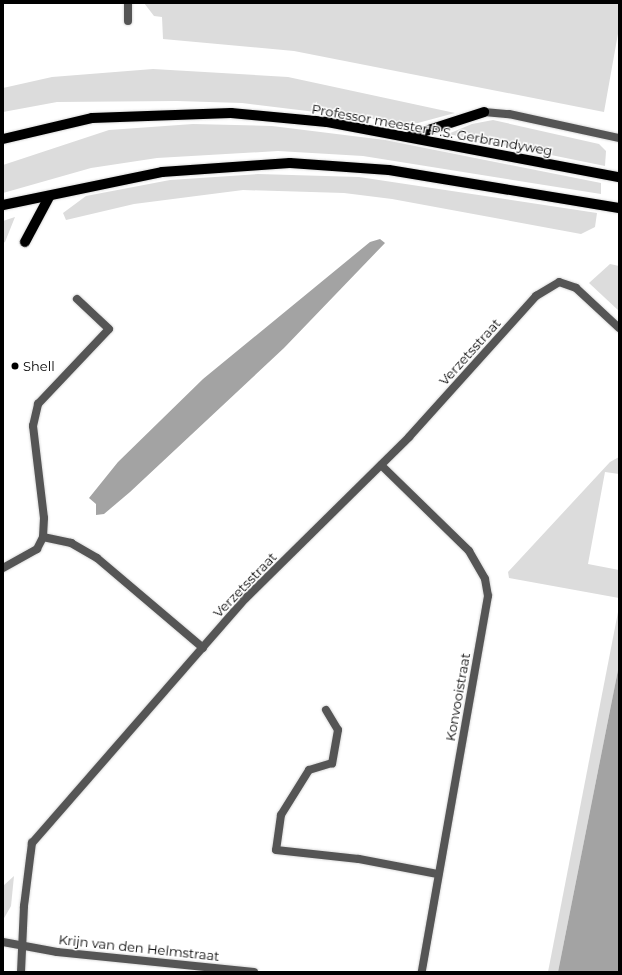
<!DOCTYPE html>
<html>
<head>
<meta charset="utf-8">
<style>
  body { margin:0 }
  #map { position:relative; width:622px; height:975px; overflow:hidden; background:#fff; font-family:Montserrat,sans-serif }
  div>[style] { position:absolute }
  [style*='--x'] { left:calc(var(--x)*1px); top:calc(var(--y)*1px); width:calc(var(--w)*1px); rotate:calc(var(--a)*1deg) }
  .green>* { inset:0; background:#dcdcdc }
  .water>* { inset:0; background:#a3a3a3 }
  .roads { filter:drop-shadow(0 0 1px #dbdbdb) drop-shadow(0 0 1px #dbdbdb) }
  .service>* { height:8px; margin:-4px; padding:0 4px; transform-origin:4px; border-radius:4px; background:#555 }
  .minor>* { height:8px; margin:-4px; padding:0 4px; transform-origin:4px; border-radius:4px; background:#555 }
  .primary>* { height:10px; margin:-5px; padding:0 5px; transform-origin:5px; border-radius:5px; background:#000 }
  .dots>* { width:11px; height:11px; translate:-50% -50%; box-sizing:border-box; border:2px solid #fff; border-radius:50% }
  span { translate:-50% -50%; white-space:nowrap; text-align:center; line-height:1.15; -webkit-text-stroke:3px #fff; paint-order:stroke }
  .street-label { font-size:13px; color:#000 }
  .poi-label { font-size:13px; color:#000 }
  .left { translate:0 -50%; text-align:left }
  .frame { position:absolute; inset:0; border:4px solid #000; pointer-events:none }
</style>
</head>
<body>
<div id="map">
  <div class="green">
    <div style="clip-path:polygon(144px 3px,619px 3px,619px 28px,604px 112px,294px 51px,163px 39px,162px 17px,154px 16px)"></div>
    <div style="clip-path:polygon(153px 69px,288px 77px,455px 113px,414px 124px,242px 103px,177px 101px,57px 102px,3px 112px,3px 88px,52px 77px)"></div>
    <div style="clip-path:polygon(493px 120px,599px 144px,606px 151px,605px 166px,448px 134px,472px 124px)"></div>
    <div style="clip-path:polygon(193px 124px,272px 126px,385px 140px,601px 183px,601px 194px,363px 156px,278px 151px,157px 158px,91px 168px,3px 193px,3px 165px,109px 130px)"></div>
    <div style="clip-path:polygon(258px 174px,359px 177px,597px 213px,595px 227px,581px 234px,392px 199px,344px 193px,243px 190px,134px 204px,66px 220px,63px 213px,86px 196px,170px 180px)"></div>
    <div style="clip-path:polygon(15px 217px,5px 242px,3px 243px,3px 221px)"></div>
    <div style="clip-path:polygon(610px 264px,619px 266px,619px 311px,589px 283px)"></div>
    <div style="clip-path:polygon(619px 457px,619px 474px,605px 472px,588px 564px,619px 570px,619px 598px,509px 578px,508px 572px,610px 462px)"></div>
    <div style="clip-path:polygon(619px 607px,619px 665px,558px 972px,548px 972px)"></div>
    <div style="clip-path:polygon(14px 876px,11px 906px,3px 920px,3px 886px)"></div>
  </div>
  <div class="water">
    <div style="clip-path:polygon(380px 239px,385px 243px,284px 348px,130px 492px,104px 514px,96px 515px,96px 504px,89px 498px,118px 462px,203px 379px,370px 242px)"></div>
    <div style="clip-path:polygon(619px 665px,619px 972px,558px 972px)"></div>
  </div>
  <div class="roads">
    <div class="service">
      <div style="--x:128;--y:3;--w:18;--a:90"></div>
      <div style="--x:559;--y:282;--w:18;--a:19"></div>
      <div style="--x:576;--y:288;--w:59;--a:42.9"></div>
      <div style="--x:43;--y:537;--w:29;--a:12"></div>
      <div style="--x:71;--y:543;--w:30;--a:30"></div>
      <div style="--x:97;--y:558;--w:139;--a:40.3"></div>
      <div style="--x:3;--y:568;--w:39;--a:-29"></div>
      <div style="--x:37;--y:549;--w:13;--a:-63"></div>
      <div style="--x:43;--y:537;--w:19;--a:-87"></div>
      <div style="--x:44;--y:518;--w:93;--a:-96.8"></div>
      <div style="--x:33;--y:426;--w:23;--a:-77"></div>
      <div style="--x:38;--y:404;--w:103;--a:-46.6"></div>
      <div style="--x:109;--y:329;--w:44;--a:-136.8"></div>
      <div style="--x:326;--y:710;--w:23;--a:59"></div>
      <div style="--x:338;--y:730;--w:34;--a:100"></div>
      <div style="--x:332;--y:763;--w:24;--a:163"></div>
      <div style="--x:309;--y:770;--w:53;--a:121.9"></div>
      <div style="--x:281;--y:815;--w:35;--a:98"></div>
      <div style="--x:276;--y:850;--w:83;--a:6.2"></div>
      <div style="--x:359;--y:859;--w:80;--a:10.8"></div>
    </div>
    <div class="minor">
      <div style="--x:484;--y:112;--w:25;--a:5"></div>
      <div style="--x:509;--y:114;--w:113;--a:12.3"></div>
      <div style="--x:381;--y:465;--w:123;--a:44.3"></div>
      <div style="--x:469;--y:551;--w:32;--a:60"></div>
      <div style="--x:485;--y:579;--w:17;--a:80"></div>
      <div style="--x:488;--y:596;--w:382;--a:100"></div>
      <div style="--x:3;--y:942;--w:55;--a:10.5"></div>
      <div style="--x:57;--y:952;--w:198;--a:5.8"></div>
      <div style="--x:21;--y:972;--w:66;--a:-87.4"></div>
      <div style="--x:24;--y:906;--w:64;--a:-82.8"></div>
      <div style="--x:32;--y:843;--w:325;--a:-48.9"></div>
      <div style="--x:246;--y:598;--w:229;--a:-44.6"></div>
      <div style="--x:409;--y:437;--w:190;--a:-48"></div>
      <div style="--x:536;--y:296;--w:27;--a:-31"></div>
    </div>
    <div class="primary">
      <div style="--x:410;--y:136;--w:78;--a:-18"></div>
      <div style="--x:3;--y:139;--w:91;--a:-13.3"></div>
      <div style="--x:92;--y:118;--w:139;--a:-2.1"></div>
      <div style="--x:231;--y:113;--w:96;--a:5.4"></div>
      <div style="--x:327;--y:122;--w:297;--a:10.7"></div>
      <div style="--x:3;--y:205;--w:162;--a:-11.7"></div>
      <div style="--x:162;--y:172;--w:128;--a:-4"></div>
      <div style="--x:290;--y:163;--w:99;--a:4"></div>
      <div style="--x:389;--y:170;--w:233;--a:9.4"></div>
      <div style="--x:25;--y:242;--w:51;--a:-61.9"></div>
    </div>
  </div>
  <div class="dots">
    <div style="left:15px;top:366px;background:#000"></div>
  </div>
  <div class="street-label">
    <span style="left:432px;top:130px;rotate:10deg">Professor meester P.S. Gerbrandyweg</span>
    <span style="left:470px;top:352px;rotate:-48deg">Verzetsstraat</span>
    <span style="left:245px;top:585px;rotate:-46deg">Verzetsstraat</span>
    <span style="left:458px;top:697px;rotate:-80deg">Konvooistraat</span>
    <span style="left:139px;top:948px;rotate:6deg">Krijn van den Helmstraat</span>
  </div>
  <div class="poi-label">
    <span class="left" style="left:23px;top:366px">Shell</span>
  </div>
  <div class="frame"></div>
</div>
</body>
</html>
